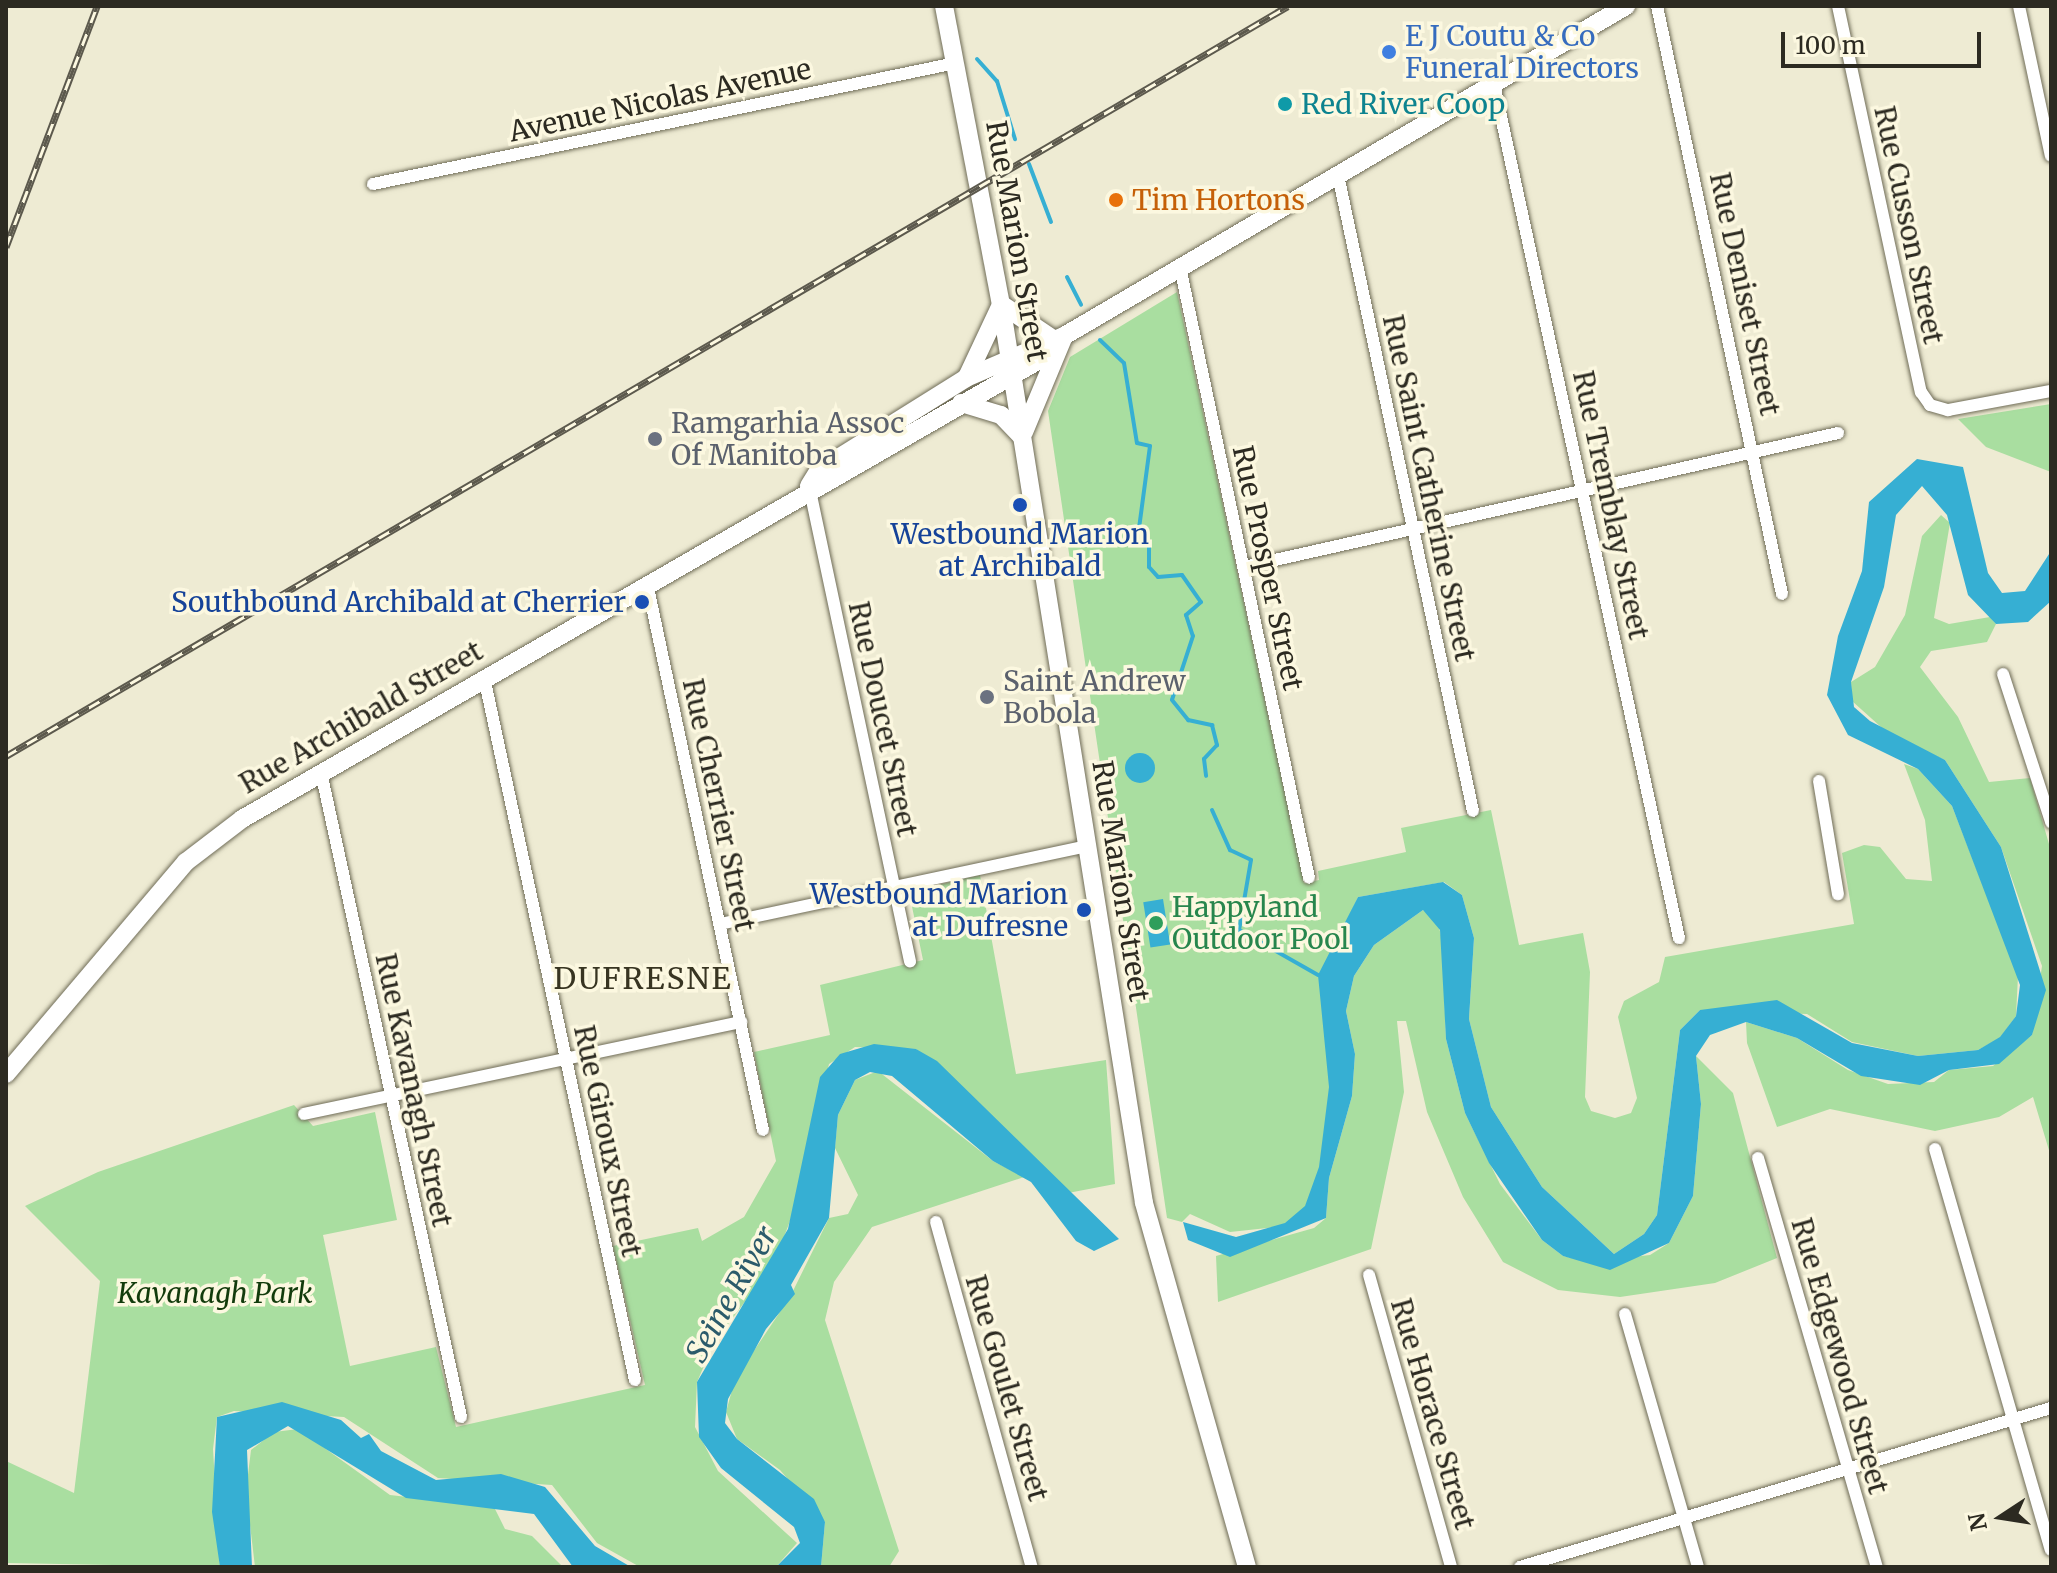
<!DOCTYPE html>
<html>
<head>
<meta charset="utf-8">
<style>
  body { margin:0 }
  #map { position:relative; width:2057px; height:1573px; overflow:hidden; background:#eeebd3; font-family:Merriweather,serif }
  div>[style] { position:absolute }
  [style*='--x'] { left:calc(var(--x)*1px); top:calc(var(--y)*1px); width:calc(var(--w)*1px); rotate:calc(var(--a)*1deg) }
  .green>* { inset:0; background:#a9dea0 }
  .water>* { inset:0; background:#36afd3; transform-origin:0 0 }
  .round { border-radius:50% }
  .stream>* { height:4px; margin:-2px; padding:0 2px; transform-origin:2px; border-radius:2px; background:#36afd3 }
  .roads { filter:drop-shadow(0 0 2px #6f6c57) drop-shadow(0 0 2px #6f6c57) }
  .minor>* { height:12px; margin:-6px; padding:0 6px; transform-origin:6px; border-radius:6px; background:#fff }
  .secondary>* { height:18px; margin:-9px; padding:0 9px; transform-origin:9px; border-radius:9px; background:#fff }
  .rail>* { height:7px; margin-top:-3.5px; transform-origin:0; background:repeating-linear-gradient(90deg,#fcf8e0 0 12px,#5c594d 0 24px); box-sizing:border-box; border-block:2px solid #5c594d }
  .dots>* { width:22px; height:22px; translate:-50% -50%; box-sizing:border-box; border:4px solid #fcf8e0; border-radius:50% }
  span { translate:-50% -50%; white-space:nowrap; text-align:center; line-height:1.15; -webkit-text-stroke:7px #fcf8e0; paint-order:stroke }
  .shop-label { font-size:28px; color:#366cbe }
  .left { translate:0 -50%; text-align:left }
  .street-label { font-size:28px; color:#2c2a21 }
  .culture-label { font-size:28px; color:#0d838f }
  .food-label { font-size:28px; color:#c56008 }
  .worship-label { font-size:28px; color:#5b616d }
  .transit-label { font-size:28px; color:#164399 }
  .right { translate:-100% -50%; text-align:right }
  .leisure-label { font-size:28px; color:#27864d }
  .park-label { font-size:28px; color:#123b0c; font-style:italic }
  .neighbourhood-label { font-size:30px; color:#383522; letter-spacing:2px }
  .water-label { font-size:30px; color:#2b5b6b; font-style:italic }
  .frame { position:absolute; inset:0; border:8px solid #2c2a21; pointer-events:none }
  .north { position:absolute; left:1961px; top:1477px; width:80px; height:80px; -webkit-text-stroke:6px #fcf8e0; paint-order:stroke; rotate:258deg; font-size:22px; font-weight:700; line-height:32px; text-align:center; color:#2c2a21 }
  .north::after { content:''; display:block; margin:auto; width:28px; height:36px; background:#2c2a21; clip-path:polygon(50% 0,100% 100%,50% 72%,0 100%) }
  .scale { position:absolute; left:1781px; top:32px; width:200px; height:36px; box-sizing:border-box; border:4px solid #2c2a21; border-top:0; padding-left:10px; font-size:24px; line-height:28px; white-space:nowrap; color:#2c2a21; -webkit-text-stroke:6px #fcf8e0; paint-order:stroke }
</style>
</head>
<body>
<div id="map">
  <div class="green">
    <div style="clip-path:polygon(1177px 292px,1304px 883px,1319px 880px,1318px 871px,1406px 852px,1401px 828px,1491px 810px,1519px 945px,1583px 933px,1590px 972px,1585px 1097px,1591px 1111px,1615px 1118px,1631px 1113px,1637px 1098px,1618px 1017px,1624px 1001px,1659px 982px,1665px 957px,1854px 924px,1842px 853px,1864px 845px,1880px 847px,1906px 879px,1932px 881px,1925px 820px,1904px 764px,1918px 769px,1952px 806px,2018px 976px,2016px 1016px,2000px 1038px,1978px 1050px,1918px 1056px,1852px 1042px,1807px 1014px,1700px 1010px,1680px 1030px,1657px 1215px,1644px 1234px,1614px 1254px,1542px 1187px,1491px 1107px,1469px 1019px,1474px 938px,1462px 895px,1444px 882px,1358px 897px,1322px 973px,1333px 1083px,1319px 1182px,1295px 1225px,1230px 1232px,1190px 1214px,1182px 1222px,1167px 1218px,1048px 411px,1070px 357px)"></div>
    <div style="clip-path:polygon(2051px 404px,2051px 472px,1986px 447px,1958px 419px)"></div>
    <div style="clip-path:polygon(1941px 515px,1950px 523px,1934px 618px,1949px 624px,1990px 617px,1996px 624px,1987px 642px,1931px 651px,1920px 667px,1958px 717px,1989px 782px,2030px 778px,2051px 851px,2051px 1157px,2033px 1097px,1999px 1117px,1935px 1131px,1830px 1109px,1777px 1127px,1747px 1043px,1746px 1022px,1797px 1038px,1848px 1070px,1888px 1084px,1934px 1082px,1949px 1070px,1993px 1066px,2032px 1035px,2042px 966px,2001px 847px,1945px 760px,1891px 736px,1852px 701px,1851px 682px,1875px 667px,1905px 615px,1922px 536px)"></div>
    <div style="clip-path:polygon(980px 875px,1016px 1074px,1106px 1060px,1115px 1184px,1068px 1193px,916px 1049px,855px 1047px,829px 1064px,798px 1200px,774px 1263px,714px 1343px,697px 1382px,695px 1427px,718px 1471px,797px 1543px,776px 1567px,640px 1567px,597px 1543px,552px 1485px,438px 1478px,344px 1417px,234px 1411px,217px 1417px,213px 1449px,220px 1567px,6px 1563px,6px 1461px,74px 1493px,100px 1281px,25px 1206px,98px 1172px,294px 1105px,313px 1126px,375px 1112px,397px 1220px,323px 1235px,350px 1366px,436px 1347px,456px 1427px,645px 1385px,613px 1246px,698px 1228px,702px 1241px,744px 1217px,776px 1161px,754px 1052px,830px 1035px,820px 985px,923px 960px,909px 892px)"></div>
    <div style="clip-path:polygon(1423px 910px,1437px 920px,1442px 939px,1446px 1039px,1465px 1113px,1500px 1184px,1542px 1240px,1563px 1256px,1589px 1262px,1650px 1255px,1669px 1243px,1693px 1196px,1701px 1104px,1696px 1056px,1733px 1093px,1777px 1258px,1715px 1283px,1620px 1297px,1558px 1290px,1503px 1262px,1463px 1197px,1427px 1112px,1406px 1021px,1397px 1021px,1404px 1092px,1371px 1249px,1218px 1302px,1216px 1256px,1314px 1228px,1326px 1218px,1329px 1178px,1352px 1096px,1355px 1054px,1346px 1011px,1354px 976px,1374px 945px)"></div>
    <div style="clip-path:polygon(878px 1071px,993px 1161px,1024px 1177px,872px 1227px,834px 1282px,825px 1320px,899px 1551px,889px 1567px,821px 1567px,825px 1522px,780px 1470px,737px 1439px,726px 1412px,735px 1379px,790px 1297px,829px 1218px,848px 1214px,858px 1195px,835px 1148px,838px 1115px,855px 1080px)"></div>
    <div style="clip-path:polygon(298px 1429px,390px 1495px,494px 1507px,505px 1529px,532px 1536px,563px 1567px,255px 1567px,246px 1491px,251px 1450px,274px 1432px)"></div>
  </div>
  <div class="water">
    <div style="clip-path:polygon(1917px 459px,1963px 467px,1988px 573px,2002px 593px,2025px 591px,2051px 551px,2051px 601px,2028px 622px,1996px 624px,1968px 595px,1947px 515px,1922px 486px,1896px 515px,1884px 587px,1851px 682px,1854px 707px,1870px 721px,1945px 760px,2001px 847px,2046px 990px,2032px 1035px,1999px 1064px,1949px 1070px,1920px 1085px,1861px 1076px,1797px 1038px,1746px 1022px,1710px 1035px,1696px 1056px,1701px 1104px,1693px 1196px,1669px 1243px,1610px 1270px,1563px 1256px,1542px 1240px,1489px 1163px,1465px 1113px,1446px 1039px,1440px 930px,1423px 910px,1374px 945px,1354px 976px,1346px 1011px,1355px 1054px,1352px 1096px,1329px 1178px,1326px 1218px,1230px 1257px,1188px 1240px,1183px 1222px,1236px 1237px,1285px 1223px,1305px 1206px,1319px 1167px,1329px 1087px,1318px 975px,1358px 897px,1443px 882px,1462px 895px,1474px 938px,1469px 1019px,1491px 1107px,1542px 1187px,1614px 1254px,1644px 1234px,1657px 1215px,1680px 1030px,1700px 1010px,1777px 1000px,1852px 1043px,1918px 1056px,1978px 1050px,2000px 1037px,2016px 1016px,2020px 985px,1952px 806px,1918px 769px,1848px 735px,1827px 695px,1838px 636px,1862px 571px,1869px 502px)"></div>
    <div class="round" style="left:1125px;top:753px;width:30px;height:30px"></div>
    <div style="left:1163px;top:899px;width:46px;height:20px;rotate:81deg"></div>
    <div style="clip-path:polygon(874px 1044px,916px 1049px,937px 1061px,1119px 1239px,1094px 1251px,1076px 1241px,1031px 1182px,993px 1161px,892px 1076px,870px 1072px,855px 1080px,838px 1115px,829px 1218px,791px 1285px,795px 1294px,766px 1329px,728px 1399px,725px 1423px,737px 1439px,814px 1499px,825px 1522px,821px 1567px,776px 1567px,800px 1543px,794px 1527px,721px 1468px,699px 1437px,697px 1382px,788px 1229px,820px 1077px,840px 1054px)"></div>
    <div style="clip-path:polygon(282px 1402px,341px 1420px,361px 1438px,369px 1434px,381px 1451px,436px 1480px,501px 1474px,545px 1487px,595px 1546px,631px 1567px,573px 1567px,534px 1514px,406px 1498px,288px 1426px,247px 1450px,252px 1567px,220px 1567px,212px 1512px,217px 1417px)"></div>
  </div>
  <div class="stream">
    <div style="--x:977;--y:59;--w:30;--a:48"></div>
    <div style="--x:997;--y:81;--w:61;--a:72.8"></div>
    <div style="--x:1029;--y:164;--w:62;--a:69.2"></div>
    <div style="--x:1067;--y:277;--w:31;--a:63"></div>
    <div style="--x:1100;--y:340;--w:33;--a:44"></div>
    <div style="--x:1124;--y:363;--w:81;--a:80.8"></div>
    <div style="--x:1137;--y:443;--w:13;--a:13"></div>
    <div style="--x:1150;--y:446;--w:83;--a:97.6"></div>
    <div style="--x:1139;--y:528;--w:19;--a:58"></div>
    <div style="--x:1149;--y:544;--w:23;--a:90"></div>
    <div style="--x:1149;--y:567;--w:13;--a:48"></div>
    <div style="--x:1158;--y:577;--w:24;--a:-5"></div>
    <div style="--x:1182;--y:575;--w:33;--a:55"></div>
    <div style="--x:1201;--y:602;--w:20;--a:139"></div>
    <div style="--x:1186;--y:615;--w:22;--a:72"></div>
    <div style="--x:1193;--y:636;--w:67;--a:108.2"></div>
    <div style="--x:1172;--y:700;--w:26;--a:51"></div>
    <div style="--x:1188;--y:720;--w:25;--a:12"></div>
    <div style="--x:1212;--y:725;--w:21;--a:76"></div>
    <div style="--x:1217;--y:745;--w:19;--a:133"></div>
    <div style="--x:1204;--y:759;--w:17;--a:83"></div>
    <div style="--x:1212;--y:810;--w:44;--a:65.8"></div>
    <div style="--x:1230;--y:850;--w:23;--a:25"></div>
    <div style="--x:1251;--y:860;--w:71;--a:99.7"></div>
    <div style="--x:1239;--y:930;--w:91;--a:29.7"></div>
  </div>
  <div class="roads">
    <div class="minor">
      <div style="--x:1657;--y:6;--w:601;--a:78"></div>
      <div style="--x:1838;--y:6;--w:395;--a:77.9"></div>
      <div style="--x:1921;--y:392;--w:16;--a:55"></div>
      <div style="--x:1930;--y:405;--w:19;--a:16"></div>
      <div style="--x:1948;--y:410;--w:105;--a:-10.5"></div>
      <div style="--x:2019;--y:6;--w:153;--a:78"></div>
      <div style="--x:1494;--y:84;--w:874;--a:77.78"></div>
      <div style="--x:1338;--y:175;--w:650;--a:78.02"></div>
      <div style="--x:373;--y:184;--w:595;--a:-11.73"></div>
      <div style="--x:1180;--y:267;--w:624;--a:78.08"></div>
      <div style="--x:809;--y:486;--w:486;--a:78"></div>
      <div style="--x:1244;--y:567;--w:609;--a:-12.71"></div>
      <div style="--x:647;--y:583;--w:559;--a:78.03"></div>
      <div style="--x:2003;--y:674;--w:156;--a:72"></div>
      <div style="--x:484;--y:677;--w:719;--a:77.88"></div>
      <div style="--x:321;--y:772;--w:660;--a:77.75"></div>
      <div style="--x:1819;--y:781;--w:115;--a:80.5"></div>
      <div style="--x:720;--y:924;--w:375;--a:-12"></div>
      <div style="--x:304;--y:1114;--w:447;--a:-11.9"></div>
      <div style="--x:1935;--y:1149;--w:417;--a:73.9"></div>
      <div style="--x:1758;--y:1158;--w:426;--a:73.8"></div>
      <div style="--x:936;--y:1222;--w:358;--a:74.5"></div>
      <div style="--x:1369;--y:1275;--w:303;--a:74.3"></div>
      <div style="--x:1625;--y:1314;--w:263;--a:73.9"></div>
      <div style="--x:1520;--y:1567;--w:554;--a:-16.67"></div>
    </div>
    <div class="secondary">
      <div style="--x:944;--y:6;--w:303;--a:79.2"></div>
      <div style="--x:1001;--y:304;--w:910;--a:80.96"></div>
      <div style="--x:1144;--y:1203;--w:378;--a:74.2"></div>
      <div style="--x:1001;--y:304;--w:59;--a:34"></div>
      <div style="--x:967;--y:377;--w:77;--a:-64.8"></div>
      <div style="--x:961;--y:403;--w:42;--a:16.7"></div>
      <div style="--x:1001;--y:415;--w:28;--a:46"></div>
      <div style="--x:1024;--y:432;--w:104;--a:-67.4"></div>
      <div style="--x:1064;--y:336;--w:652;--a:-30.42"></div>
      <div style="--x:809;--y:486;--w:19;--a:-58"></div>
      <div style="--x:819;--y:470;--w:173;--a:-32"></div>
      <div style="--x:966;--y:378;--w:107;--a:-23.2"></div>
      <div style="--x:6;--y:1074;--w:278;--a:-49.7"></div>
      <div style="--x:186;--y:862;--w:71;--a:-37.5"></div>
      <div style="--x:242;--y:819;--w:938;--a:-29.93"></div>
    </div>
  </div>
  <div class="rail">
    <div style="--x:6;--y:247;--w:258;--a:-69.3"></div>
    <div style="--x:6;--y:756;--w:1485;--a:-30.33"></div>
  </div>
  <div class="dots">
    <div style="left:1389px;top:52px;background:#3f7fe0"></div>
    <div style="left:1285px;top:104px;background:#0f9aa8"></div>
    <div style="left:1116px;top:200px;background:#e8710a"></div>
    <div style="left:655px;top:439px;background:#6b7280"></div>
    <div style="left:1020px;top:505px;background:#1a4fb4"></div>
    <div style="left:642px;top:602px;background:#1a4fb4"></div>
    <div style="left:987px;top:697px;background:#6b7280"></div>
    <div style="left:1084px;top:910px;background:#1a4fb4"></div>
    <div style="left:1156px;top:923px;background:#2e9e5b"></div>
  </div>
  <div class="shop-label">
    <span class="left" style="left:1405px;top:52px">E J Coutu &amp; Co<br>Funeral Directors</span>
  </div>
  <div class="street-label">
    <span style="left:660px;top:100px;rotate:-12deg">Avenue Nicolas Avenue</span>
    <span style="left:1909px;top:225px;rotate:78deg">Rue Cusson Street</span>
    <span style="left:1017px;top:241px;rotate:80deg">Rue Marion Street</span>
    <span style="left:1745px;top:294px;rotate:78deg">Rue Deniset Street</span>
    <span style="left:1429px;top:488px;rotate:78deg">Rue Saint Catherine Street</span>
    <span style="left:1611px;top:505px;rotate:78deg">Rue Tremblay Street</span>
    <span style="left:1268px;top:568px;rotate:78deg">Rue Prosper Street</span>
    <span style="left:361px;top:717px;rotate:-30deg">Rue Archibald Street</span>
    <span style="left:883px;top:719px;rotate:78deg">Rue Doucet Street</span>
    <span style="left:719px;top:805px;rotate:78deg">Rue Cherrier Street</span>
    <span style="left:1121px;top:881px;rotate:81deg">Rue Marion Street</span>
    <span style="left:414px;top:1090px;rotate:78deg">Rue Kavanagh Street</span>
    <span style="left:608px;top:1141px;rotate:78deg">Rue Giroux Street</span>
    <span style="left:1840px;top:1356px;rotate:74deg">Rue Edgewood Street</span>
    <span style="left:1007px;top:1388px;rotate:74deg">Rue Goulet Street</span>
    <span style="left:1433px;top:1414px;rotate:74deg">Rue Horace Street</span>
  </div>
  <div class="culture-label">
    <span class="left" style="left:1301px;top:104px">Red River Coop</span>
  </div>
  <div class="food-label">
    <span class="left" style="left:1132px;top:200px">Tim Hortons</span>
  </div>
  <div class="worship-label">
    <span class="left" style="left:671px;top:439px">Ramgarhia Assoc<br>Of Manitoba</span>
    <span class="left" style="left:1003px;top:697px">Saint Andrew<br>Bobola</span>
  </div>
  <div class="transit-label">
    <span style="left:1020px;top:550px">Westbound Marion<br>at Archibald</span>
    <span class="right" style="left:626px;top:602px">Southbound Archibald at Cherrier</span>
    <span class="right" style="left:1068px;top:910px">Westbound Marion<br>at Dufresne</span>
  </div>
  <div class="leisure-label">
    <span class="left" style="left:1172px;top:923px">Happyland<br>Outdoor Pool</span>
  </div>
  <div class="park-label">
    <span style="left:215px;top:1293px">Kavanagh Park</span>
  </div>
  <div class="neighbourhood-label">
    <span style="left:643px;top:978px">DUFRESNE</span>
  </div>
  <div class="water-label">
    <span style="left:731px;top:1294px;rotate:-60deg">Seine River</span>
  </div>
  <div class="frame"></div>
  <div class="north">N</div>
  <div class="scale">100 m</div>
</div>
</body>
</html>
